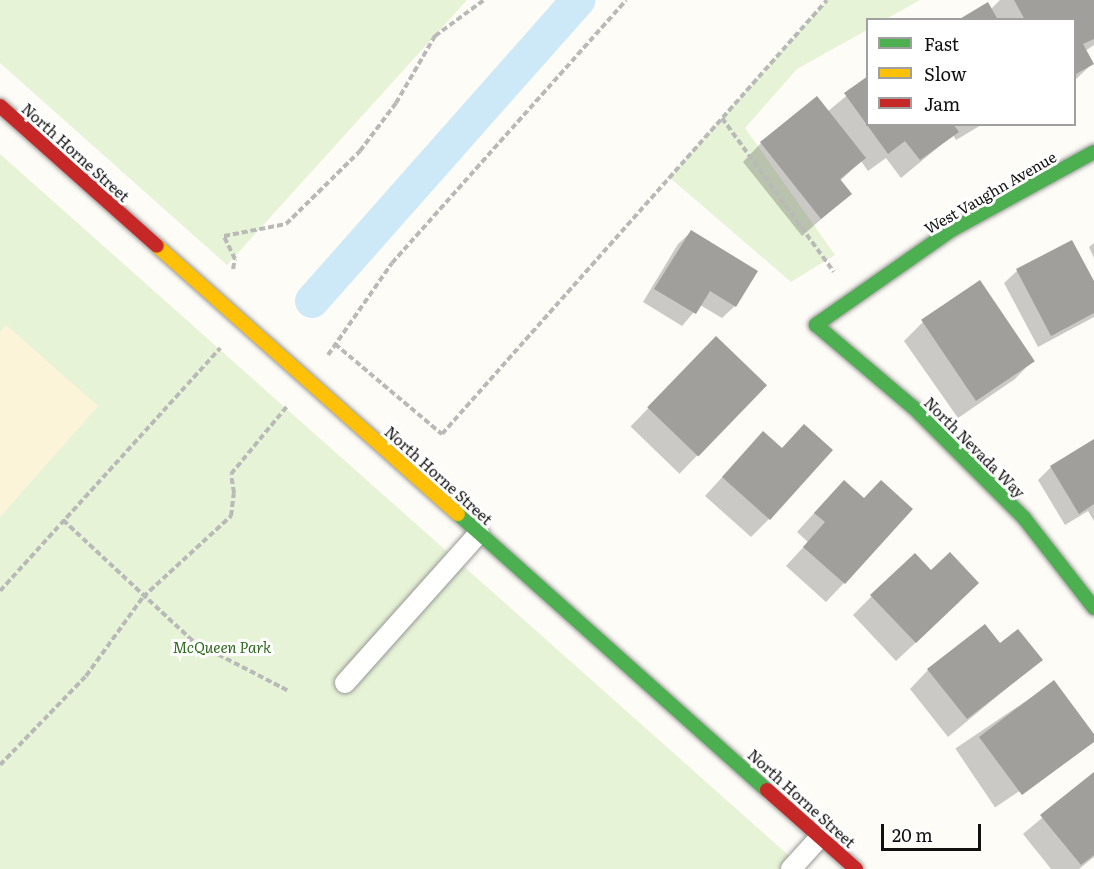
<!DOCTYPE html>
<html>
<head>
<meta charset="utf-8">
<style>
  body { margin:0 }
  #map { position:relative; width:1094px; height:869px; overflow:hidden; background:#fdfcf7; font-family:Literata,serif }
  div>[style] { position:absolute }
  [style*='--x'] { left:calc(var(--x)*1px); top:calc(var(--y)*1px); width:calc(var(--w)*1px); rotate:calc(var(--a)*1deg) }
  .green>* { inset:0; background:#e7f3d7 }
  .sand>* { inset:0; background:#fcf4d9 }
  .shadow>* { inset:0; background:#0003; transform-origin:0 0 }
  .canal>* { height:34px; margin:-17px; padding:0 17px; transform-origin:17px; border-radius:17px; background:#cde8f7 }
  .building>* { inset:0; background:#a19f9c; transform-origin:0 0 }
  .path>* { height:4px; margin-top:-2px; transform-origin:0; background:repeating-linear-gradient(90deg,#b9b9b8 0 6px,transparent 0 9px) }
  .roads { filter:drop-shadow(0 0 2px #979795) drop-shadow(0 0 2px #979795) }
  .lane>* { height:20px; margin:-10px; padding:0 10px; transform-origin:10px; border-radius:10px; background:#fffffe }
  .fast>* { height:14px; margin:-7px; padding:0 7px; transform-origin:7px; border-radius:7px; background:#4caf50 }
  .slow>* { height:14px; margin:-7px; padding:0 7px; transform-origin:7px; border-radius:7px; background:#ffc107 }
  .jam>* { height:14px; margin:-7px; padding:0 7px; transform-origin:7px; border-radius:7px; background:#c62828 }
  span { translate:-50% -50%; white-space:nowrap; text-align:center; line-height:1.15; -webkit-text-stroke:6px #fff; paint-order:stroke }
  .street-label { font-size:15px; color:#111 }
  .park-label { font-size:15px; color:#2f6b1f; font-style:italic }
  .legend { position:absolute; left:866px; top:18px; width:210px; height:108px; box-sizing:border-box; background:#fff; border:2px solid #a0a0a0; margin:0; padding:8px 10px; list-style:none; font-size:18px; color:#111 }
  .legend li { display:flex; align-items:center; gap:12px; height:30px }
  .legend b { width:30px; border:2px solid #a0a0a0 }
  .scale { position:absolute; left:881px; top:824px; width:100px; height:27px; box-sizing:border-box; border:3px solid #111; border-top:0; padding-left:8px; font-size:18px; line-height:21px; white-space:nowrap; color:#111; -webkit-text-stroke:4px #fff; paint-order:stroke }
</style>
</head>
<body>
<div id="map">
  <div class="green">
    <div style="clip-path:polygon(0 0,467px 0,227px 265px,0 63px)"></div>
    <div style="clip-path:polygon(827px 0,920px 0,886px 19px,868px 20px,867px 30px,797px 69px,745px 128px,835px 255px,791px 282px,669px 177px)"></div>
    <div style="clip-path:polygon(0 154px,804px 869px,0 869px)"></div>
  </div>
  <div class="sand">
    <div style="clip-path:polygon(6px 325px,98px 406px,0 517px,0 332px)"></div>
  </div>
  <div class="shadow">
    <div style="clip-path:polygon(1000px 0,1094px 0,1094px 45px,1085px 51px,1092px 64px,1074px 81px,1074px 20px,961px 20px,990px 10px)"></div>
    <div style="clip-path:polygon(868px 78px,868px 124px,983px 124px,956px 140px,953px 135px,901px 178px,886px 158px,868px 171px,861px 161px,840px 181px,850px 194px,802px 236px,743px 162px,761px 143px,827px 112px)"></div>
    <div style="clip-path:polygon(691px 232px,735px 306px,722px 318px,700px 305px,682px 326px,643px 302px,678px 244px)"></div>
    <div style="clip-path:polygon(1094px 243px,1094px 258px,1089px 247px)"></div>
    <div style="clip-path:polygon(1017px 271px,1094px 284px,1094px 317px,1038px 347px,1004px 283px)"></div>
    <div style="clip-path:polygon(923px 322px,1033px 360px,1015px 379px,958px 418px,904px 341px)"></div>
    <div style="left:716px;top:338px;width:68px;height:123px;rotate:44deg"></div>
    <div style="clip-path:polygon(1094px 441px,1094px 521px,1088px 511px,1065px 525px,1038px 480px,1051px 467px)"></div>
    <div style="clip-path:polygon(745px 452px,769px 519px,751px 537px,705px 496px)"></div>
    <div style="clip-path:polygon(825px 501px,844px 583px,826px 602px,786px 566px,808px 542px,797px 532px)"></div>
    <div style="clip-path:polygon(872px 596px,959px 602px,896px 661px,853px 615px)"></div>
    <div style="clip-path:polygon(999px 645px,1041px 660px,948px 737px,910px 689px,928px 670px)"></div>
    <div style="left:1054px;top:682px;width:71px;height:119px;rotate:56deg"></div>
    <div style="clip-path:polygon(1094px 774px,1094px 857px,1079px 869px,1051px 869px,1023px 834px)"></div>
  </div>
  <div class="canal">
    <div style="--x:312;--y:301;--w:402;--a:-48.5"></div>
  </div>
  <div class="building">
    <div style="clip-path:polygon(1014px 0,1094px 0,1094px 39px,1083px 44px,1094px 64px,1074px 75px,1074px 20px,1025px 20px)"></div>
    <div style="clip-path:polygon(988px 2px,998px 20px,958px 20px)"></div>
    <div style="clip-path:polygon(868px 76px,868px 124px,953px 124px,959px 132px,920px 160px,905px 141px,888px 154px,844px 93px)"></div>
    <div style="clip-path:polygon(817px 96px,866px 158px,840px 179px,852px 194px,821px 219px,760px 142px)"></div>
    <div style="clip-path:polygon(691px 230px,758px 271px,736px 307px,710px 291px,696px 314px,654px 289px)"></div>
    <div style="clip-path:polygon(1072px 240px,1094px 281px,1094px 313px,1051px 336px,1016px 269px)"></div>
    <div style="left:980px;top:280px;width:98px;height:71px;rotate:56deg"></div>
    <div style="left:716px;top:336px;width:71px;height:99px;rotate:44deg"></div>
    <div style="clip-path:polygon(804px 424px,833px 450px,770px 520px,722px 477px,763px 431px,782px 448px)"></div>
    <div style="clip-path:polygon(1094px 439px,1094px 504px,1079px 514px,1050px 466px)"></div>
    <div style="clip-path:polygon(844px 480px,864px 498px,881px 480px,913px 509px,845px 584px,803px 547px,825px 522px,814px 513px)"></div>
    <div style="clip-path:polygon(950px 552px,979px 583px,916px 643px,870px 595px,915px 553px,931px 570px)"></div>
    <div style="clip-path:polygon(985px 624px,1000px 643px,1018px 629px,1043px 660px,967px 719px,927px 669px)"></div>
    <div style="clip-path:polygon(1054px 680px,1094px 734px,1094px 742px,1022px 795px,979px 737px)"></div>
    <div style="clip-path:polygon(1094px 772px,1094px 855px,1081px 865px,1040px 815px)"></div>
  </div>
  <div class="path">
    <div style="--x:722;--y:118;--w:190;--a:54"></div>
    <div style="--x:233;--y:269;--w:10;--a:-79"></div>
    <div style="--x:235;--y:259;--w:25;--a:-116"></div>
    <div style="--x:224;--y:236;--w:63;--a:-11"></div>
    <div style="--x:286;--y:224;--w:104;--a:-44.6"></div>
    <div style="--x:360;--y:151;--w:60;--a:-53.1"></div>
    <div style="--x:396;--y:103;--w:78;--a:-59.8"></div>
    <div style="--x:435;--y:36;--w:61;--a:-36.3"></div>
    <div style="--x:335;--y:344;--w:140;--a:40.1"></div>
    <div style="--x:442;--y:434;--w:580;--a:-48.42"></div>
    <div style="--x:328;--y:355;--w:112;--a:-55.2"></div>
    <div style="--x:392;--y:263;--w:352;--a:-48.3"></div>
    <div style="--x:63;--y:520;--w:179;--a:43"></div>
    <div style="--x:194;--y:642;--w:105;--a:27.3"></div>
    <div style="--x:0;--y:591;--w:328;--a:-47.8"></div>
    <div style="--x:0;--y:765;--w:124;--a:-46"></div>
    <div style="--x:86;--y:676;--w:97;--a:-54.2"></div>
    <div style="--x:143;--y:597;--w:120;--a:-42.6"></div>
    <div style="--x:231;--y:516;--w:23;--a:-83"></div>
    <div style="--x:234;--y:493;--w:19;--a:-99"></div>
    <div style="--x:231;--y:474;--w:89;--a:-50.4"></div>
  </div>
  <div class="roads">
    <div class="lane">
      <div style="--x:345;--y:683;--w:201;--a:-48.2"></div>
      <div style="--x:791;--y:869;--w:43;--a:-47.8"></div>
    </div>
    <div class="fast">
      <div style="--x:1094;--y:152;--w:164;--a:151.3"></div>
      <div style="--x:950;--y:231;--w:164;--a:145"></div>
      <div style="--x:816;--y:325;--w:128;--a:40.3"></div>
      <div style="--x:914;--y:408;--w:156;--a:45"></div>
      <div style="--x:1024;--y:518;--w:114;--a:52.1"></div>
      <div style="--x:458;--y:514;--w:414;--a:41.8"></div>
    </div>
    <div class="slow">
      <div style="--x:157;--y:246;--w:403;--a:41.7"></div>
    </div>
    <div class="jam">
      <div style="--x:0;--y:106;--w:210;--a:41.7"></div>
      <div style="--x:767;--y:790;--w:119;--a:41.6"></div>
    </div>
  </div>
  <div class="street-label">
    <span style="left:76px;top:152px;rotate:42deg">North Horne Street</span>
    <span style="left:990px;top:192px;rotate:-30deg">West Vaughn Avenue</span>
    <span style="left:975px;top:447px;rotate:45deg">North Nevada Way</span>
    <span style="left:439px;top:475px;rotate:42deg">North Horne Street</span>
    <span style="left:802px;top:798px;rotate:42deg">North Horne Street</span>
  </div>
  <div class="park-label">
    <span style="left:222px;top:647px">McQueen Park</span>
  </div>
  <ul class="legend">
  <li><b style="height:8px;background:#4caf50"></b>Fast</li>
  <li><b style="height:8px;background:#ffc107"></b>Slow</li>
  <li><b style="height:8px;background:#c62828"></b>Jam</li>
  </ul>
  <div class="scale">20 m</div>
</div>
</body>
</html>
